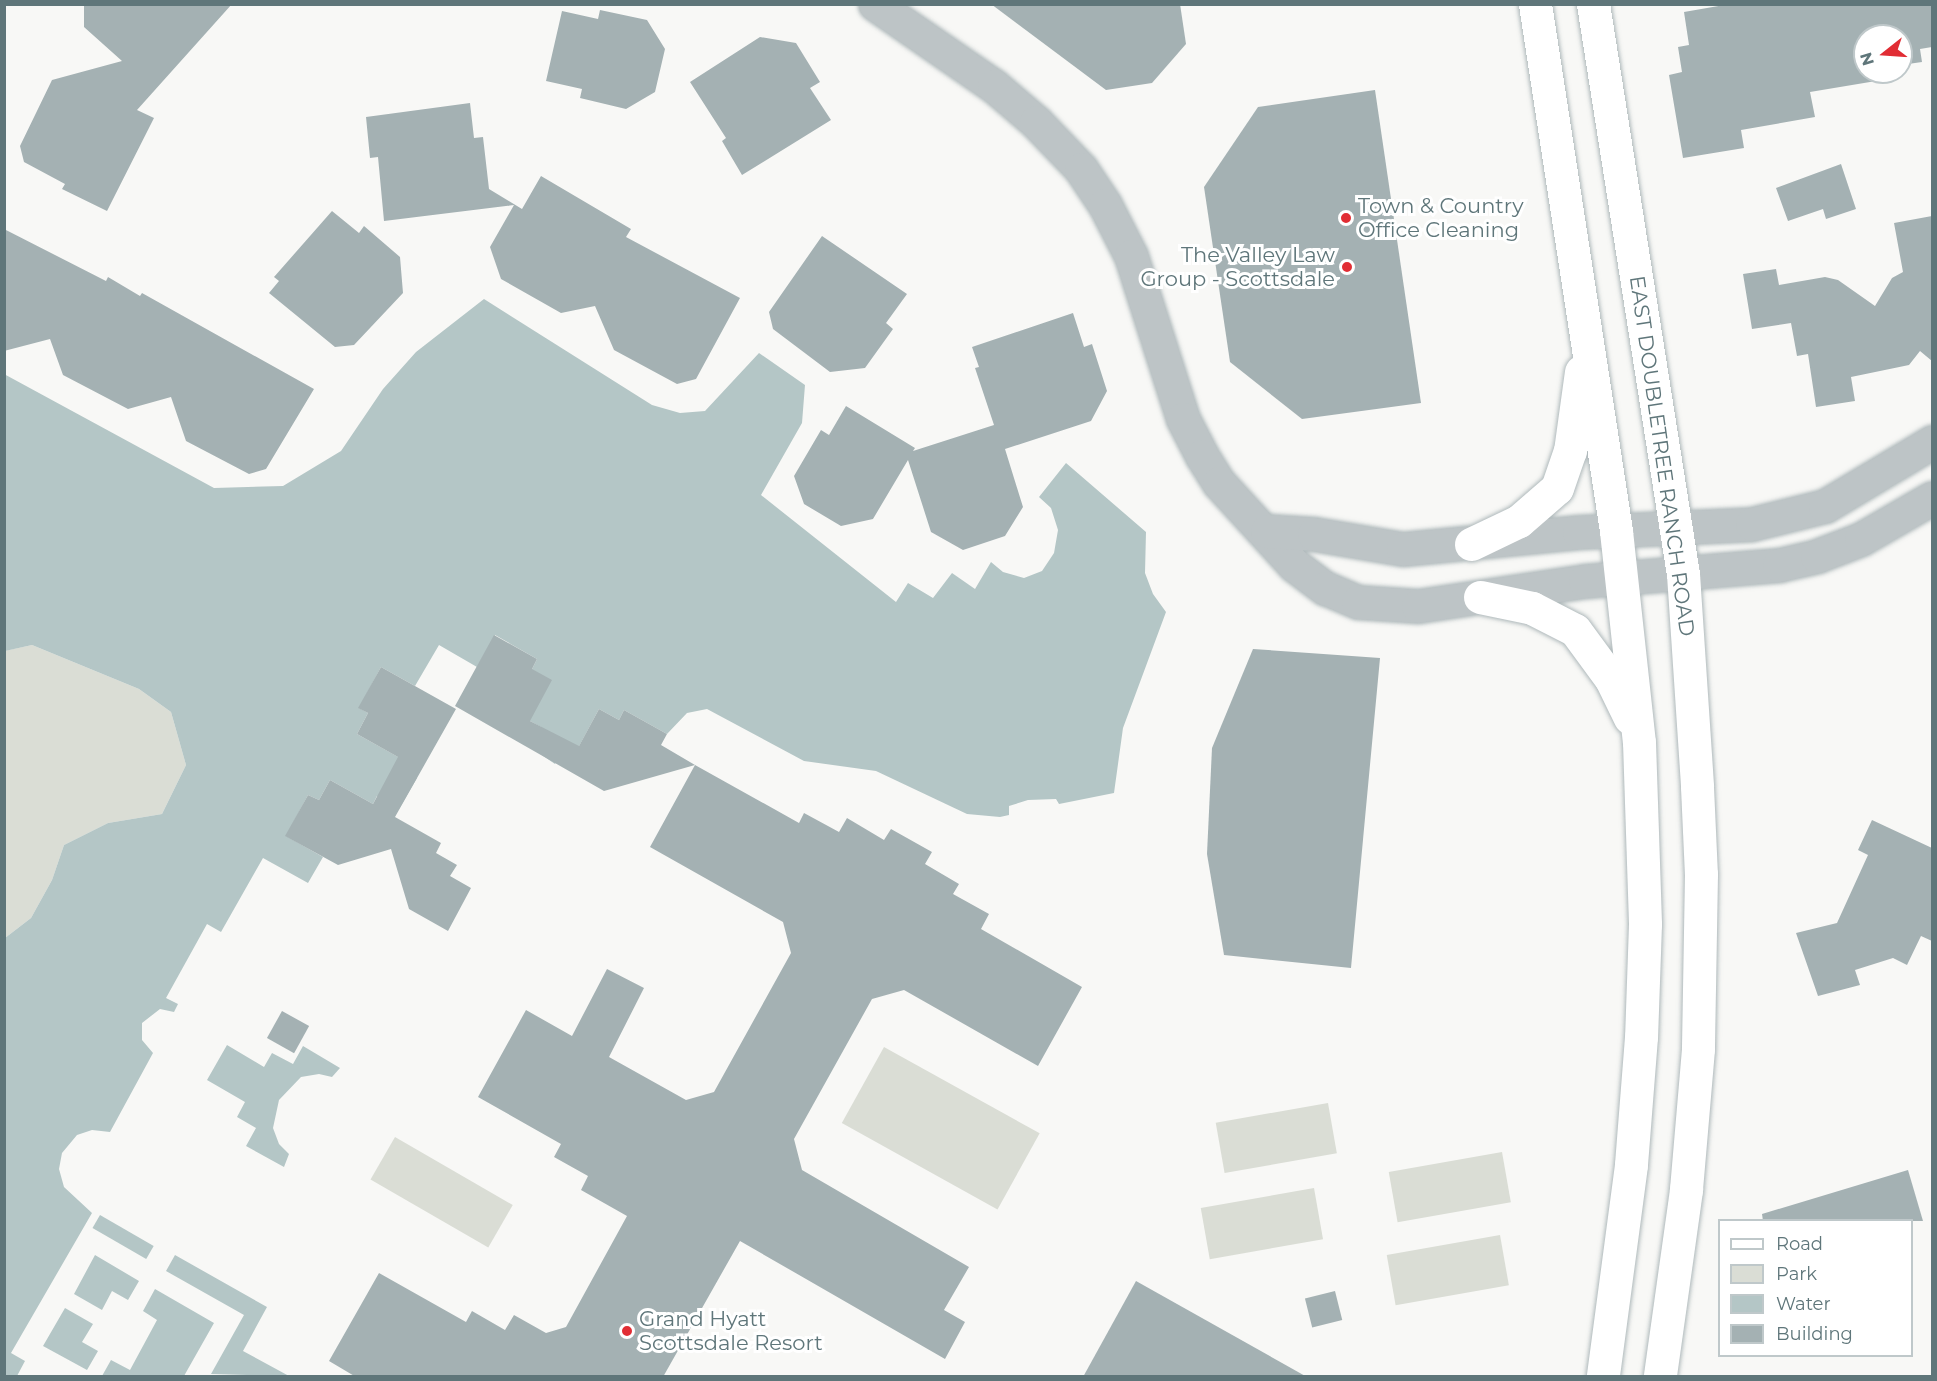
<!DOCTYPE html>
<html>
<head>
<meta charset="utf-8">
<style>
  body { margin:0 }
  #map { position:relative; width:1937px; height:1381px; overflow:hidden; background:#f8f8f6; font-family:Montserrat,sans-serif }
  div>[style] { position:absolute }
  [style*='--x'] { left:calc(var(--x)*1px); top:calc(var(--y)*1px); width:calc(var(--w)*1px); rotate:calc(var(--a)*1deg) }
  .green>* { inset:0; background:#daddd5; transform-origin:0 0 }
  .water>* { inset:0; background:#b4c6c6; transform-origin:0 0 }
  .building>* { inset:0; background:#a4b1b3; transform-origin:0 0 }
  .roads { filter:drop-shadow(0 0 2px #afb9bb) drop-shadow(0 0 2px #afb9bb) }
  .minor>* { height:33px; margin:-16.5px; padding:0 16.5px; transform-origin:16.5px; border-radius:16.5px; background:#bdc4c6 }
  .secondary>* { height:33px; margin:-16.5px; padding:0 16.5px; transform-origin:16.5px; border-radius:16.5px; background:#fff }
  .dots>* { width:16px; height:16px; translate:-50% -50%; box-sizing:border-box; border:3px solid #fff; border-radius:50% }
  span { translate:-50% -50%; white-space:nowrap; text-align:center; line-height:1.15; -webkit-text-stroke:6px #fff; paint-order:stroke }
  .poi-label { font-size:21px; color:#5f767a }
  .left { translate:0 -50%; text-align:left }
  .right { translate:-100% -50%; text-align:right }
  .street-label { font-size:21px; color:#5f767a }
  .frame { position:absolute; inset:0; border:6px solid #5f767a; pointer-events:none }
  .legend { position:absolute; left:1718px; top:1219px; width:195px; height:138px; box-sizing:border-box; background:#fff; border:2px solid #bfc8ca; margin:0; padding:8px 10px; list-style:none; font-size:18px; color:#5f767a }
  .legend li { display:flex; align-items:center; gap:12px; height:30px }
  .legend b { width:30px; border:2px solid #bfc8ca }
  .north { position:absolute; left:1853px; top:24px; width:60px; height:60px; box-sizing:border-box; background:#fff; border:2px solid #bfc8ca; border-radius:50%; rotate:253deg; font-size:16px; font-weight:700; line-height:24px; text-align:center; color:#5f767a }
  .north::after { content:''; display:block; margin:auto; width:21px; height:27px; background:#e12d34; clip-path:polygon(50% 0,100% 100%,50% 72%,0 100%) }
</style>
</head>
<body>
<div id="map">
  <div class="green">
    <div style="clip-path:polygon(32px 645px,139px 689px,171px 712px,186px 765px,162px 814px,108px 823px,64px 845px,52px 880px,31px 918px,5px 938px,4px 651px)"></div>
    <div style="left:884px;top:1047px;width:178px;height:87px;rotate:29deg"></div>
    <div style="left:1328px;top:1103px;width:51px;height:114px;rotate:80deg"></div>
    <div style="left:395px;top:1137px;width:136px;height:49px;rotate:30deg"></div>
    <div style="left:1502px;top:1152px;width:51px;height:115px;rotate:80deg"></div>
    <div style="left:1314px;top:1188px;width:52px;height:115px;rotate:80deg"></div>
    <div style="left:1500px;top:1235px;width:51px;height:115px;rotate:80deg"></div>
  </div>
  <div class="water">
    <div style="clip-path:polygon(484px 299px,652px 405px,680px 413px,705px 411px,759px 353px,805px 385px,802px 423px,761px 495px,896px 602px,908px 583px,933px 598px,952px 573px,975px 589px,991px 562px,1003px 572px,1024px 578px,1042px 571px,1054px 553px,1058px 530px,1051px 508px,1039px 497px,1066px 463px,1146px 532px,1145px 573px,1153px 594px,1166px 612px,1123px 728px,1114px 793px,1059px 804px,1056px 799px,1028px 800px,1009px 806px,1009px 815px,1000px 817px,967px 814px,876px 771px,804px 761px,707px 709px,687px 713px,667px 734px,624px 710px,619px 720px,599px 709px,577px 750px,566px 744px,555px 764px,530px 747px,541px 727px,530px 721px,532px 669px,537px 659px,495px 635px,477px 667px,439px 645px,415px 686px,381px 667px,359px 708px,368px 713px,357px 734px,400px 758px,396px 766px,417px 778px,399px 809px,377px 796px,373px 804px,330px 780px,319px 800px,308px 795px,286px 836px,323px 857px,308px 883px,263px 858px,221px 932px,207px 924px,166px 998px,178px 1004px,174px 1012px,160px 1009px,142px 1023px,142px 1040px,153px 1053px,110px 1132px,92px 1130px,77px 1135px,62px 1153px,59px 1169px,64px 1187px,92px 1213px,11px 1353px,25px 1361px,17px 1376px,5px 1376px,5px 938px,31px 918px,52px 880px,64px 845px,108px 823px,162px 814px,186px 765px,171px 712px,139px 689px,32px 645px,5px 651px,4px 374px,214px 488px,283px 486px,341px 451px,383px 389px,416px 352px)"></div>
    <div style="clip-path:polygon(227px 1045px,264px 1067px,272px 1053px,293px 1064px,303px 1046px,340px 1068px,332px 1077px,319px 1074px,301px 1077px,279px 1100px,273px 1128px,279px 1144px,289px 1154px,284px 1167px,246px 1146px,256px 1128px,237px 1117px,245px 1102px,207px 1080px)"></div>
    <div style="left:100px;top:1215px;width:62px;height:15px;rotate:30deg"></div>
    <div style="clip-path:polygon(95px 1255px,139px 1281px,128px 1300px,112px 1291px,102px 1310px,74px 1294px)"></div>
    <div style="clip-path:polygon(175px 1255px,267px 1307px,243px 1351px,289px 1376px,211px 1374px,244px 1315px,166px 1271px)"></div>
    <div style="clip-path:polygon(155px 1289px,214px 1323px,184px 1376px,102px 1376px,111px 1360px,130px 1370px,157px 1320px,143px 1311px)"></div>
    <div style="clip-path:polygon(65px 1308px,93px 1324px,82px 1342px,98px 1351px,87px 1370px,43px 1346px)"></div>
  </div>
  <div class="building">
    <div style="clip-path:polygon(84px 4px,232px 4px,137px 110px,154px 118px,107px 211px,62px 189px,65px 184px,24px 162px,20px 146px,52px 80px,122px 61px,84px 27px)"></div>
    <div style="clip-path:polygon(991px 4px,1180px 4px,1186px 44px,1152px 83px,1106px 90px)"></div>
    <div style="clip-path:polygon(1730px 4px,1932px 4px,1932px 47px,1920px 49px,1922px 62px,1901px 65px,1901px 36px,1865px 36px,1865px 72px,1880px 72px,1882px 80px,1810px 92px,1815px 117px,1741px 130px,1744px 148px,1683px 158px,1669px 75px,1682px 72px,1678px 47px,1689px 45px,1684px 12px)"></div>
    <div style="clip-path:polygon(600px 10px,647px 20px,665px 49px,655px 92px,626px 109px,580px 98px,582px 89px,546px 81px,562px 11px,598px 19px)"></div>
    <div style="clip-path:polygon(760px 37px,796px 43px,820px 82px,810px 88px,831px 120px,742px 175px,722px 141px,726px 138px,690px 82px)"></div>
    <div style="clip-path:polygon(1375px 90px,1421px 403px,1302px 419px,1230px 362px,1204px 187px,1258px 107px)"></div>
    <div style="clip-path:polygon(470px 103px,474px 138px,483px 137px,489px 189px,522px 209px,541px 176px,631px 229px,626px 237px,740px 298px,696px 379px,677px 384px,614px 350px,595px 306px,561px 313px,501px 279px,490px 247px,514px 205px,384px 221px,378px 157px,370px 158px,366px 117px)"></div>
    <div style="clip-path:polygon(1841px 164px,1856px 209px,1826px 219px,1823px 209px,1788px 221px,1776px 188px)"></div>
    <div style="clip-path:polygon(332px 211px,359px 233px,364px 226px,400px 257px,403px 293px,354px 345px,335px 347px,269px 293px,279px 281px,274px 277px)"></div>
    <div style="clip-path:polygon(1932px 216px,1932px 361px,1920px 351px,1909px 365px,1851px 377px,1855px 401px,1816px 407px,1808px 354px,1797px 356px,1791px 323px,1752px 329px,1743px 274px,1776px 269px,1779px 285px,1825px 277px,1838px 280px,1875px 306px,1892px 278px,1903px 272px,1894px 223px)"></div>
    <div style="clip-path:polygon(4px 229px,106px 281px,108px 277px,140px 296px,142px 293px,314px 389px,266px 469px,249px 474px,186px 441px,171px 397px,128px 409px,63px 375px,50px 339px,4px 351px)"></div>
    <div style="clip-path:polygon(822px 236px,907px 294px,886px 323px,893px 329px,865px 368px,830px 372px,773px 329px,769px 312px)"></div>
    <div style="clip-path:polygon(1073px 313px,1084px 347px,1092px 344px,1107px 391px,1091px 421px,1005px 449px,1023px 507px,1005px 536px,963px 550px,931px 532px,908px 460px,873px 519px,841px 526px,804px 504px,794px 476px,821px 430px,829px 435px,846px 406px,915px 448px,913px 451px,994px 425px,975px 368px,979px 367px,972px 347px)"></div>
    <div style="clip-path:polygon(494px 635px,537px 659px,532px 669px,552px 680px,530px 721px,579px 746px,599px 709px,619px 720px,624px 710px,667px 734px,661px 745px,695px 765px,604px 791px,455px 706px)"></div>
    <div style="clip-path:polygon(1253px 649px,1380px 658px,1351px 968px,1224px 955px,1207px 854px,1212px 748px)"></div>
    <div style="clip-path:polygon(381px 667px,456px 709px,395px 817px,441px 843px,436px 853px,457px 865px,450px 876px,471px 888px,448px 931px,409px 909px,391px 849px,338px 865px,285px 836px,308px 795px,319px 800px,330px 780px,373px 804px,398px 757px,357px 734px,368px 713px,358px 708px)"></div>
    <div style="clip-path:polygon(695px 765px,799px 823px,804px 813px,839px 832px,847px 818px,884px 840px,891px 829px,932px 852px,925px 864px,959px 884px,953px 894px,989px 914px,981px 929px,1082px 987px,1038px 1066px,904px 990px,872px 999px,794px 1139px,802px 1170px,969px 1267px,944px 1310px,965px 1322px,945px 1359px,740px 1241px,663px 1377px,356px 1377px,329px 1361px,379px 1273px,466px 1322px,472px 1311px,505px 1330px,514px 1315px,546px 1333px,566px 1327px,627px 1216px,581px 1190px,588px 1176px,554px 1157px,561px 1144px,478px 1097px,526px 1010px,572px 1036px,607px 969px,644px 988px,609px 1057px,686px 1100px,714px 1092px,791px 953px,783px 922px,650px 847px)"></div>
    <div style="clip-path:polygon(1872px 820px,1932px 848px,1932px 941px,1921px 936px,1907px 965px,1893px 958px,1855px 970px,1860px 985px,1818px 996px,1796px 933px,1837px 923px,1868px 855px,1858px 850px)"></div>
    <div style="left:282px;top:1011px;width:31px;height:31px;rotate:29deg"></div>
    <div style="clip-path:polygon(1908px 1170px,1923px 1221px,1763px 1221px,1762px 1214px)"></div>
    <div style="clip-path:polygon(1136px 1281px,1307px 1377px,1083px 1377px)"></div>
    <div style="left:1335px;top:1291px;width:30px;height:31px;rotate:76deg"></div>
  </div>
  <div class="roads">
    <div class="minor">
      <div style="--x:875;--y:4;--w:145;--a:34.6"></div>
      <div style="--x:994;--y:86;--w:55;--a:40.6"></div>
      <div style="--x:1036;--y:122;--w:65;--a:46.2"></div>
      <div style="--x:1081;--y:169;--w:43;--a:56.3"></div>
      <div style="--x:1105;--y:205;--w:57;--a:63"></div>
      <div style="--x:1131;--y:256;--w:171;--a:72.3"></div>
      <div style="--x:1183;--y:419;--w:42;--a:62.8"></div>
      <div style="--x:1202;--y:456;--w:32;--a:58"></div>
      <div style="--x:1219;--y:483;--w:111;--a:47.6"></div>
      <div style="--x:1294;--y:565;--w:39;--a:37"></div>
      <div style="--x:1325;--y:588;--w:36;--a:23"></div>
      <div style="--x:1358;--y:602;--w:60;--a:3.8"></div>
      <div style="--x:1418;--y:606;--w:169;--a:-8.5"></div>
      <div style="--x:1585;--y:581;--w:195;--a:-4.7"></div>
      <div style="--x:1779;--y:565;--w:39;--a:-13"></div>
      <div style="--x:1817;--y:556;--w:47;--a:-21.1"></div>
      <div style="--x:1861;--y:539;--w:82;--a:-30"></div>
      <div style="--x:1267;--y:531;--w:47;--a:3.7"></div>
      <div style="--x:1314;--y:534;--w:90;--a:9.6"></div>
      <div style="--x:1403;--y:549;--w:177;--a:-5.5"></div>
      <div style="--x:1579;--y:532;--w:173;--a:-2.6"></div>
      <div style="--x:1752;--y:524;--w:75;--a:-13.9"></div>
      <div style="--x:1825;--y:506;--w:125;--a:-30.9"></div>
    </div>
    <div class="secondary">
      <div style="--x:1535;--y:4;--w:533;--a:81.26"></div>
      <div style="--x:1616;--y:531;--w:212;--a:83.8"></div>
      <div style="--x:1639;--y:742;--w:182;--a:88.1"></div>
      <div style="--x:1645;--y:924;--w:113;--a:92"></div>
      <div style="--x:1641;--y:1037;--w:128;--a:94.5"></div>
      <div style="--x:1631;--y:1165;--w:213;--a:97.6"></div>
      <div style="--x:1593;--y:4;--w:577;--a:81.03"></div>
      <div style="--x:1683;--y:574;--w:213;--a:86.2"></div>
      <div style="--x:1697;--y:787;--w:87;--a:87.4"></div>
      <div style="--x:1701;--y:874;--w:175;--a:91"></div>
      <div style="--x:1698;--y:1049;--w:142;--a:94.9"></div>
      <div style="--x:1686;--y:1190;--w:188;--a:98"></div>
      <div style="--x:1471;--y:544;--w:53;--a:-25.6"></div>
      <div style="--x:1519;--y:521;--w:50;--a:-41"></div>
      <div style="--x:1557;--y:488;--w:39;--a:-71"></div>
      <div style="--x:1570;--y:451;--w:80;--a:-82.1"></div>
      <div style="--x:1480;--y:597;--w:53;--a:11.9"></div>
      <div style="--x:1532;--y:608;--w:48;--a:27.1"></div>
      <div style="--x:1575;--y:630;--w:61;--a:53.7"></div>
      <div style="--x:1611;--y:679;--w:43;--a:64"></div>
    </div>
  </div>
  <div class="dots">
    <div style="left:1346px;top:218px;background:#e12d34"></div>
    <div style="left:1347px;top:267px;background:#e12d34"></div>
    <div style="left:627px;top:1331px;background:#e12d34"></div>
  </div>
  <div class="poi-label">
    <span class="left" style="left:1358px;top:218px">Town &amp; Country<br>Office Cleaning</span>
    <span class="right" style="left:1335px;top:267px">The Valley Law<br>Group - Scottsdale</span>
    <span class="left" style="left:639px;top:1331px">Grand Hyatt<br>Scottsdale Resort</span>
  </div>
  <div class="street-label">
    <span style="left:1662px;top:456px;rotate:82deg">EAST DOUBLETREE RANCH ROAD</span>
  </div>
  <div class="frame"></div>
  <ul class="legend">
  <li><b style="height:8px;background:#fff"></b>Road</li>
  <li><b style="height:16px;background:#daddd5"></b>Park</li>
  <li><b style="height:16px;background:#b4c6c6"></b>Water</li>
  <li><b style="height:16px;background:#a4b1b3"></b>Building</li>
  </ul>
  <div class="north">N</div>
</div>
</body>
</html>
